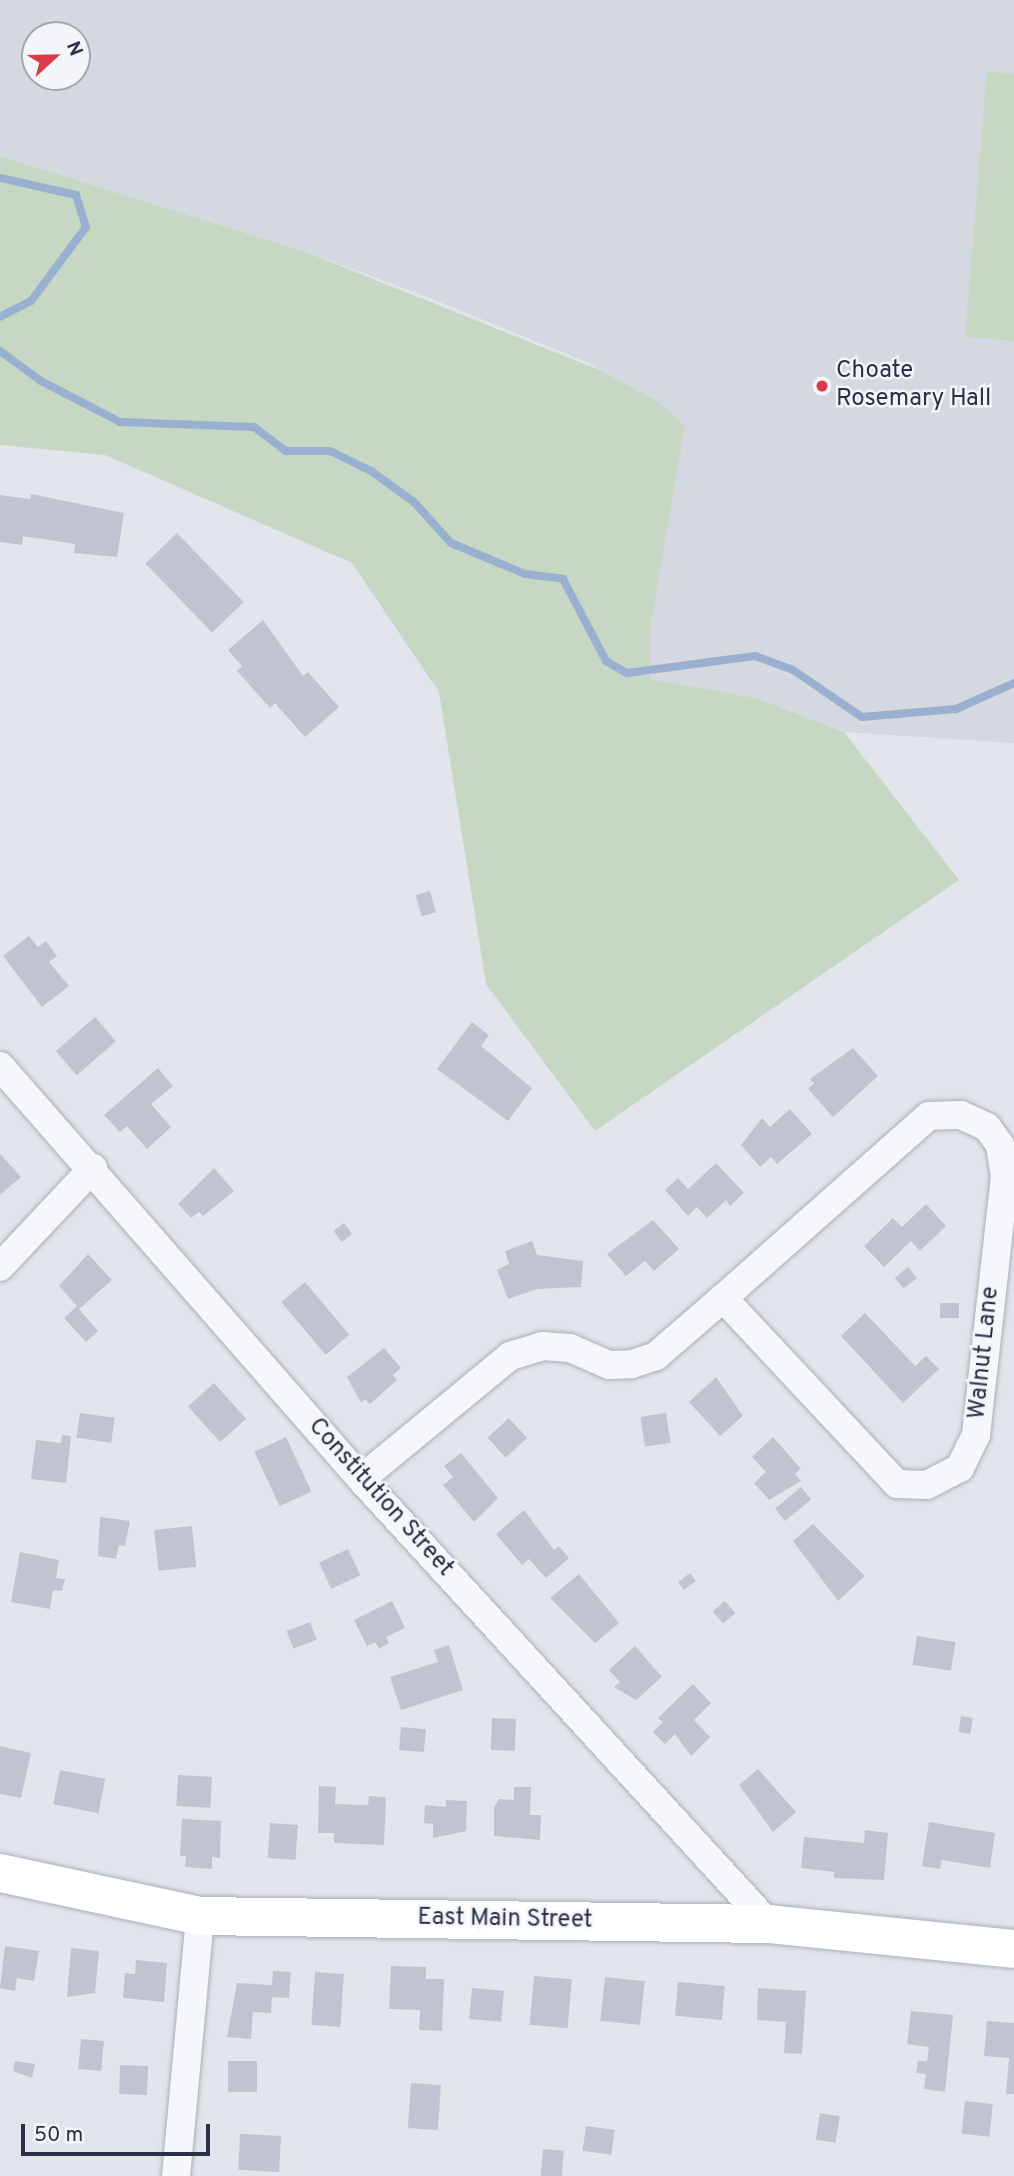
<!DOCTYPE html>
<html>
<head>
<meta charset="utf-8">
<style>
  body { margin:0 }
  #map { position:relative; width:1014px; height:2176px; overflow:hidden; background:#e2e6ec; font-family:Overpass,sans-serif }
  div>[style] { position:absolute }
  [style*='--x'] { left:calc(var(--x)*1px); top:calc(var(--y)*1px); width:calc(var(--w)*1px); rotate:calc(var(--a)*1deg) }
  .built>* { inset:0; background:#d4d8e1 }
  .green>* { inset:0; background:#c6d7c3 }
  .stream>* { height:8px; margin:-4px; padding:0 4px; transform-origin:4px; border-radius:4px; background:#9ab0d0 }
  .building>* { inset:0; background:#bfc4d0; transform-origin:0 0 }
  .roads { filter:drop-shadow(0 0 2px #aab0ba) drop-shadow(0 0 2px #aab0ba) }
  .minor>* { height:28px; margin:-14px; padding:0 14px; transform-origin:14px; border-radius:14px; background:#f6f7fa }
  .secondary>* { height:38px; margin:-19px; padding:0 19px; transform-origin:19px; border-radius:19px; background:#fff }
  .dots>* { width:19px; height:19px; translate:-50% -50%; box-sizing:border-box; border:4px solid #f3f5f9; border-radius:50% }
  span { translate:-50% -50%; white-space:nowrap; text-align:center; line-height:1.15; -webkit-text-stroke:5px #f3f5f9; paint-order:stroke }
  .poi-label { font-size:24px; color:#283147 }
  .left { translate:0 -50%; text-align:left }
  .street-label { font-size:24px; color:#283147 }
  .north { position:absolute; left:21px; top:21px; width:70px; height:70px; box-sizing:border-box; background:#f3f5f9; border:2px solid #a2a7b2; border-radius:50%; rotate:68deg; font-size:19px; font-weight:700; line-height:28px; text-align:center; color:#283147 }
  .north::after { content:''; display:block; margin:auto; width:24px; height:32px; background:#dd3b47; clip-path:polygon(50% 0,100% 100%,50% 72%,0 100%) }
  .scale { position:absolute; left:21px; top:2124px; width:189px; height:32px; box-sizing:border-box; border:4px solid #283147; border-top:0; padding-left:9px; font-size:21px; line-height:24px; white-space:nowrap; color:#283147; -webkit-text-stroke:5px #f3f5f9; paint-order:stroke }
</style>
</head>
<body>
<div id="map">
  <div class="built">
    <div style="clip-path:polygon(evenodd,0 0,1014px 0,1014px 743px,844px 732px,756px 698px,650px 679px,657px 401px,586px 362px,430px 298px,306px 252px,0 156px,0 0,35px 35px,77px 35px,77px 77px,35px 77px,35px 35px)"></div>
  </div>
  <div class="green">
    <div style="clip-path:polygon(987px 71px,1014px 74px,1014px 341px,965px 337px)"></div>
    <div style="clip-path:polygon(0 156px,306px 252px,602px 371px,657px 401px,685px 426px,651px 623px,650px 679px,756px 698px,844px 732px,959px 880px,595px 1131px,486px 984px,439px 692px,352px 563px,105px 455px,0 445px)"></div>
  </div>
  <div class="stream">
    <div style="--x:0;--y:178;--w:78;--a:12.6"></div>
    <div style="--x:76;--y:195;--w:34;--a:73"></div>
    <div style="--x:86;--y:227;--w:92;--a:126.6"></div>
    <div style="--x:31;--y:301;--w:35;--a:153"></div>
    <div style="--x:0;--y:351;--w:51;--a:36.2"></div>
    <div style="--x:41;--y:381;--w:89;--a:27.4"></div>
    <div style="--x:120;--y:422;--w:134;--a:2.1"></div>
    <div style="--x:254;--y:427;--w:40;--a:37"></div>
    <div style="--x:286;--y:451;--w:44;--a:0"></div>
    <div style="--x:330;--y:451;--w:46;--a:26"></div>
    <div style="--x:371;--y:471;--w:53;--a:35.8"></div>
    <div style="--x:414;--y:502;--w:55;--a:47.9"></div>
    <div style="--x:451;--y:543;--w:80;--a:22.7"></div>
    <div style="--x:525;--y:574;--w:38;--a:7"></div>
    <div style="--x:563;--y:579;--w:93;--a:62.3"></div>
    <div style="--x:606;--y:661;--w:24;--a:30"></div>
    <div style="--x:627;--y:673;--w:129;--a:-7.6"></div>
    <div style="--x:755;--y:656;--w:40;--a:20.2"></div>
    <div style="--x:793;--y:670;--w:83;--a:34.3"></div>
    <div style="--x:862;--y:717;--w:94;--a:-4.9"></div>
    <div style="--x:956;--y:709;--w:64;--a:-24.1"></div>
  </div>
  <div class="building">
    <div style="clip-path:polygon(31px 494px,124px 513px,117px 557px,74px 553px,75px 544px,23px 536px,22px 545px,0 542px,0 495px,30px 499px)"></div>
    <div style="left:177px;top:533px;width:96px;height:44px;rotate:46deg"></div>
    <div style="clip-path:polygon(263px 620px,303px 676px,308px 672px,339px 707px,305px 737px,275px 703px,270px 708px,237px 671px,242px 666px,228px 650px)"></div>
    <div style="left:430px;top:891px;width:22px;height:15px;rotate:74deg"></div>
    <div style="clip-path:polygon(29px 936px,38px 947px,46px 941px,57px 956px,49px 962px,69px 986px,42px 1007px,3px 956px)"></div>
    <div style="left:95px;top:1017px;width:32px;height:52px;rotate:49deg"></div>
    <div style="clip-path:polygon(472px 1022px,489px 1035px,481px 1046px,532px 1088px,508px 1121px,437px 1069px)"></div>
    <div style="clip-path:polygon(853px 1048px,878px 1076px,833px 1117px,808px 1089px,814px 1083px,810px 1079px)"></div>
    <div style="clip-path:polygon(158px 1068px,173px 1086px,151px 1104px,171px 1127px,147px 1149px,127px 1126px,120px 1132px,104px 1115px)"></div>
    <div style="clip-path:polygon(790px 1109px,812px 1134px,777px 1164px,771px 1157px,760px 1167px,741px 1145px,762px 1118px,770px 1127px)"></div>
    <div style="clip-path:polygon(0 1154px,21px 1177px,0 1195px)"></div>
    <div style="clip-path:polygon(716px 1163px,744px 1193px,730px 1206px,726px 1200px,707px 1218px,697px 1207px,688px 1216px,665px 1190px,678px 1178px,688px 1189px)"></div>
    <div style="clip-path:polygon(214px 1168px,234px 1191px,203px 1216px,199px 1212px,191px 1218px,178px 1204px)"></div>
    <div style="clip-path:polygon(926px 1204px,946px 1226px,920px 1251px,911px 1241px,884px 1267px,864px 1246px,893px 1218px,902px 1227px)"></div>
    <div style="clip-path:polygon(653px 1220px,679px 1249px,654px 1271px,645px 1261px,626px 1276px,607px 1254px)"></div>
    <div style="left:344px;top:1223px;width:14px;height:13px;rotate:54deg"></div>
    <div style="clip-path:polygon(532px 1241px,537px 1255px,583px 1261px,581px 1287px,537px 1289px,508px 1299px,497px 1270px,509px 1264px,505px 1251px)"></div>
    <div style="clip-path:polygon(88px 1254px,112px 1280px,79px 1309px,98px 1331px,86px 1342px,64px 1318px,77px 1306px,59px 1286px)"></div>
    <div style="left:908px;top:1267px;width:14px;height:17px;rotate:51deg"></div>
    <div style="left:305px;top:1282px;width:69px;height:31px;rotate:50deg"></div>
    <div style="left:940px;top:1303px;width:19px;height:15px"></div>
    <div style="clip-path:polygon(865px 1313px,915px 1366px,926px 1356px,939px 1369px,903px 1403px,841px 1336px)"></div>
    <div style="clip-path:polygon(384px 1348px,401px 1368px,393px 1375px,397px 1380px,370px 1404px,365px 1399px,361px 1403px,347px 1377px)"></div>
    <div style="clip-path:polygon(716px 1377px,743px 1416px,720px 1436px,689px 1402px)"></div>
    <div style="left:214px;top:1383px;width:48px;height:35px;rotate:48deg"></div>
    <div style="left:80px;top:1413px;width:35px;height:25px;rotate:8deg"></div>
    <div style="left:666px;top:1413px;width:30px;height:26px;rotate:81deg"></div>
    <div style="left:509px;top:1418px;width:27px;height:29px;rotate:48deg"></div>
    <div style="clip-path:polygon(62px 1435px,71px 1436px,66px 1483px,31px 1479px,36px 1440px,61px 1443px)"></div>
    <div style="left:286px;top:1437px;width:60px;height:35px;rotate:65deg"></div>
    <div style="clip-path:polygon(773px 1437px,801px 1469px,795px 1474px,801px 1481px,769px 1500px,754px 1483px,766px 1472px,752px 1457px)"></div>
    <div style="clip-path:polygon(461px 1453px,498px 1498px,474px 1522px,443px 1485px,453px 1477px,444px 1466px)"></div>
    <div style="left:801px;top:1487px;width:16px;height:34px;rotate:50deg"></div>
    <div style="clip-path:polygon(524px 1510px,554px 1550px,559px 1546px,569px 1558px,546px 1578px,529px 1559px,522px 1565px,496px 1534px)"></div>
    <div style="clip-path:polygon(100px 1517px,130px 1521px,125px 1546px,119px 1545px,116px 1559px,98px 1556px)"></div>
    <div style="clip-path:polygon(813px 1524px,865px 1576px,838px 1601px,793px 1541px)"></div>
    <div style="left:192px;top:1526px;width:41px;height:38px;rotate:84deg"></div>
    <div style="left:348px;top:1549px;width:29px;height:32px;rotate:65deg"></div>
    <div style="clip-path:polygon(20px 1552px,59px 1560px,56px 1578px,65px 1579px,62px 1591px,53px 1590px,50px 1609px,11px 1602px)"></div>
    <div style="left:690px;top:1573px;width:10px;height:15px;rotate:53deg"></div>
    <div style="clip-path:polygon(579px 1574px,619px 1623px,595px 1643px,550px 1598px)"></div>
    <div style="clip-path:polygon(392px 1601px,405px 1628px,386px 1637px,389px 1643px,379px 1649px,375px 1642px,367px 1646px,354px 1620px)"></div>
    <div style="left:725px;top:1601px;width:16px;height:16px;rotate:50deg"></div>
    <div style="left:310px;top:1622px;width:19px;height:25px;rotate:69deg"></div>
    <div style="left:917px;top:1636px;width:39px;height:29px;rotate:9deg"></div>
    <div style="clip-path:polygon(449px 1645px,463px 1690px,401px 1710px,390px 1677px,438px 1662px,434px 1650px)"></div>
    <div style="clip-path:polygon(635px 1646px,662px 1677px,636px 1700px,614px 1687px,620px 1682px,609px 1670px)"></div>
    <div style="clip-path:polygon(693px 1684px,711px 1703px,694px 1720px,710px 1737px,691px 1756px,675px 1734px,665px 1744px,653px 1732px,663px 1722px,658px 1718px)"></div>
    <div style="left:961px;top:1716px;width:12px;height:16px;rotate:9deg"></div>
    <div style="left:492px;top:1718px;width:24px;height:32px;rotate:2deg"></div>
    <div style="left:401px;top:1727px;width:25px;height:23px;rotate:5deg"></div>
    <div style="clip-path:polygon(0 1746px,31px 1753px,21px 1798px,0 1794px)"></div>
    <div style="clip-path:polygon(758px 1769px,796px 1812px,773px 1832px,739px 1785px)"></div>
    <div style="left:60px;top:1770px;width:46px;height:35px;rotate:11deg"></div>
    <div style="left:178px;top:1775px;width:34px;height:31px;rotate:3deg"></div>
    <div style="clip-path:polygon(319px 1786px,336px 1787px,335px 1804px,368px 1805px,369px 1796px,386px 1797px,384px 1845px,334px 1843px,334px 1833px,318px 1833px)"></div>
    <div style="clip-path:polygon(514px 1787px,531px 1787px,530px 1815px,541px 1815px,540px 1840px,494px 1836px,494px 1807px,499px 1799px,514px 1800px)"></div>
    <div style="clip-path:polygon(446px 1800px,467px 1801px,466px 1831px,433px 1838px,433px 1824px,424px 1823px,425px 1805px,446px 1807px)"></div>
    <div style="clip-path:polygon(182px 1819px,221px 1821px,220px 1858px,212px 1857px,212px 1869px,185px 1867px,186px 1856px,180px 1856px)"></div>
    <div style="clip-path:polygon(929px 1822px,995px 1833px,990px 1868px,942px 1860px,940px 1869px,922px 1866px)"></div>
    <div style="left:270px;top:1823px;width:28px;height:35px;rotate:4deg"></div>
    <div style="clip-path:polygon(865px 1830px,888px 1833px,884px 1880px,834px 1878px,834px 1872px,801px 1868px,804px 1837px,864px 1843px)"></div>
    <div style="clip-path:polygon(5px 1946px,39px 1951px,34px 1981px,17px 1978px,15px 1991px,0 1988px)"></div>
    <div style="clip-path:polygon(71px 1948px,99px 1951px,95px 1993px,67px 1997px)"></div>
    <div style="clip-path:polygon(136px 1960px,167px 1963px,164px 2002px,123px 1998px,125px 1973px,135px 1974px)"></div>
    <div style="clip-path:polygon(391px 1966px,426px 1967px,426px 1979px,444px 1979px,442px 2031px,419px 2030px,420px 2010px,389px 2009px)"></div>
    <div style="clip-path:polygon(273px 1971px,291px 1972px,289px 1998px,272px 1997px,271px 2013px,253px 2012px,251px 2039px,227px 2037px,237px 1983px,272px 1985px)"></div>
    <div style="left:315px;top:1972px;width:29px;height:53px;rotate:4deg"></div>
    <div style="left:534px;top:1976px;width:38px;height:49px;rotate:5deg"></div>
    <div style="left:605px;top:1977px;width:40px;height:44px;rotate:6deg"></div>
    <div style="left:678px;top:1982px;width:47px;height:34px;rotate:5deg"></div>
    <div style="left:472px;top:1988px;width:32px;height:31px;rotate:5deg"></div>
    <div style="clip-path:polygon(758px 1988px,806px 1991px,802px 2054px,784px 2053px,786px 2022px,757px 2020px)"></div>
    <div style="clip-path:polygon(911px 2011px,953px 2015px,945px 2092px,924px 2089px,926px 2074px,916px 2073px,918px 2061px,927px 2061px,929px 2047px,907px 2044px)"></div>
    <div style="clip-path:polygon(987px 2021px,1014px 2023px,1014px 2094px,1006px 2094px,1009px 2058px,984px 2056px)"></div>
    <div style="left:81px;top:2039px;width:23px;height:30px;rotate:5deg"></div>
    <div style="clip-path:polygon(15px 2061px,35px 2064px,32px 2078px,13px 2071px)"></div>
    <div style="left:257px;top:2061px;width:31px;height:29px;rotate:90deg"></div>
    <div style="left:120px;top:2065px;width:28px;height:29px;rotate:2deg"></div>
    <div style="left:411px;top:2083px;width:30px;height:45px;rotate:4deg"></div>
    <div style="left:965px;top:2101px;width:28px;height:33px;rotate:6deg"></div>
    <div style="left:820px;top:2113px;width:20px;height:27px;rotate:9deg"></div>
    <div style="left:586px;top:2126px;width:29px;height:25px;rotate:8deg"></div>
    <div style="left:281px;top:2136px;width:36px;height:41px;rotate:93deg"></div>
    <div style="left:543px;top:2149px;width:21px;height:27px;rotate:5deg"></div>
  </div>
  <div class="roads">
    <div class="minor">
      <div style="--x:0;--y:1066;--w:549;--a:48.84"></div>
      <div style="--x:361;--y:1479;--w:604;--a:47.48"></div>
      <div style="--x:961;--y:1115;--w:29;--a:25"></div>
      <div style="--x:987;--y:1127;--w:22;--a:54"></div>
      <div style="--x:1000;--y:1145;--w:31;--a:81"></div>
      <div style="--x:1005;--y:1176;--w:261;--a:96.4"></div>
      <div style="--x:976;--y:1435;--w:37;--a:116"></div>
      <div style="--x:960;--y:1468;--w:37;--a:153"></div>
      <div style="--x:927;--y:1485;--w:30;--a:-178"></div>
      <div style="--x:897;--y:1484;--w:255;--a:-133.1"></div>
      <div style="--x:723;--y:1298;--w:275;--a:-41.5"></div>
      <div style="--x:929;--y:1116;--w:32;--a:-2"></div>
      <div style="--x:0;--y:1267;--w:136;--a:-46.8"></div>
      <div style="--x:361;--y:1479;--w:193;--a:-39.5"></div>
      <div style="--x:510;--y:1356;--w:34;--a:-17"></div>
      <div style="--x:542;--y:1346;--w:28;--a:4"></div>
      <div style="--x:570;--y:1348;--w:43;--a:23.6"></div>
      <div style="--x:609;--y:1365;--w:23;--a:-2"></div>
      <div style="--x:632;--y:1364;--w:25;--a:-18"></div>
      <div style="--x:656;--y:1356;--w:89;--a:-40.9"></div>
      <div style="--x:176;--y:2176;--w:261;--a:-84.7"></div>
    </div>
    <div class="secondary">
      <div style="--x:0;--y:1873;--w:205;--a:12.1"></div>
      <div style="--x:200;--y:1916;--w:569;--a:0.81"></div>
      <div style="--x:769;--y:1924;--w:246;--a:5.8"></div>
    </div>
  </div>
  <div class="dots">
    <div style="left:822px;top:386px;background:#dd3b47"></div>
  </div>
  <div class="poi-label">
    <span class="left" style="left:836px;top:386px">Choate<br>Rosemary Hall</span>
  </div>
  <div class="street-label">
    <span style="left:985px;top:1353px;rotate:-84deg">Walnut Lane</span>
    <span style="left:380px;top:1498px;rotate:48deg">Constitution Street</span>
    <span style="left:505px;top:1920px;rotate:1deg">East Main Street</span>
  </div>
  <div class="north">N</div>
  <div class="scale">50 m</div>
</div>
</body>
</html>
